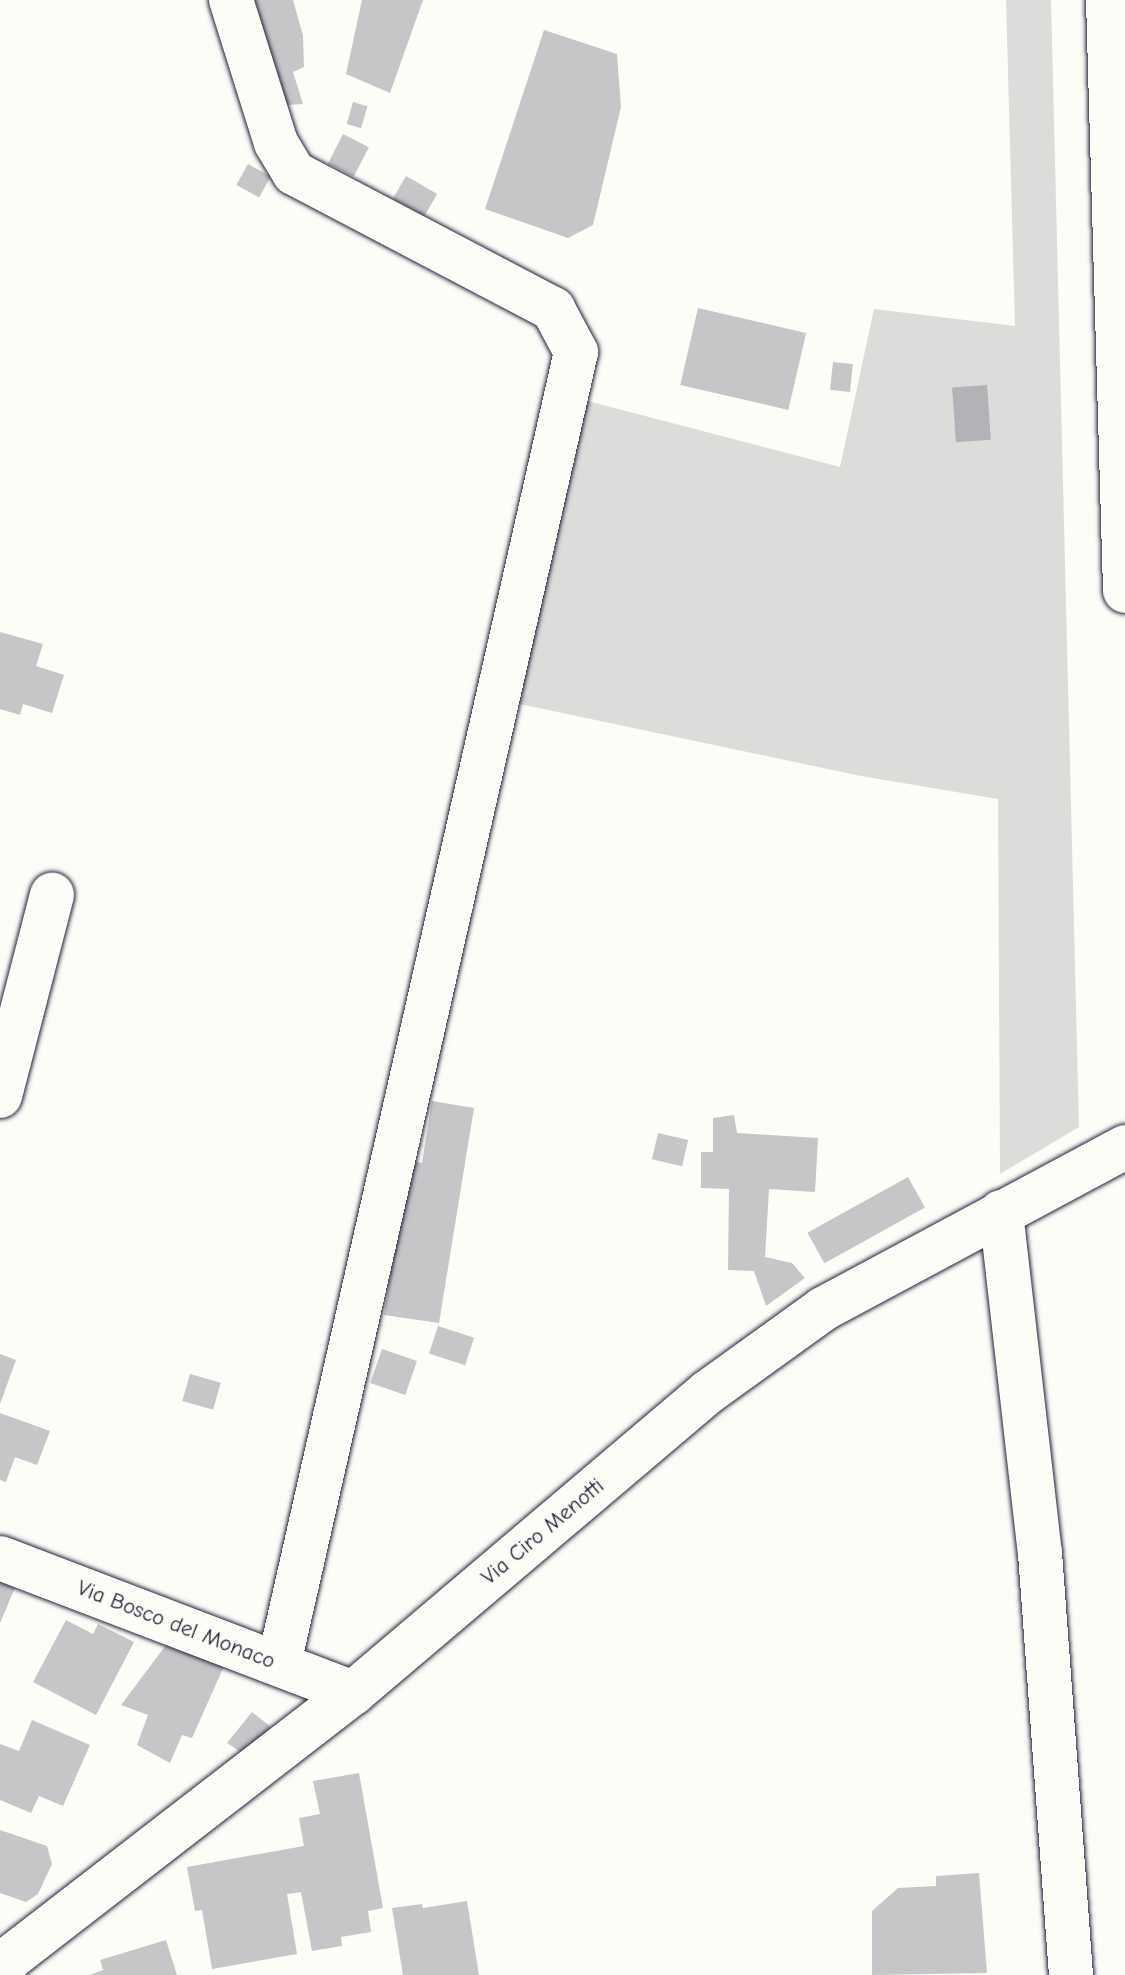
<!DOCTYPE html>
<html>
<head>
<meta charset="utf-8">
<style>
  body { margin:0 }
  #map { position:relative; width:1125px; height:1975px; overflow:hidden; background:#fdfcf7; font-family:"Comic Neue",sans-serif }
  div>[style] { position:absolute }
  [style*='--x'] { left:calc(var(--x)*1px); top:calc(var(--y)*1px); width:calc(var(--w)*1px); rotate:calc(var(--a)*1deg) }
  .green>* { inset:0; background:#dddcdb }
  .water>* { inset:0; background:#b2b2b7; transform-origin:0 0 }
  .building>* { inset:0; background:#c6c6c8; transform-origin:0 0 }
  .roads { filter:drop-shadow(0 0 2px #22223b) drop-shadow(0 0 2px #22223b) }
  .minor>* { height:44px; margin:-22px; padding:0 22px; transform-origin:22px; border-radius:22px; background:#fdfcf7 }
  .highway>* { height:44px; margin:-22px; padding:0 22px; transform-origin:22px; border-radius:22px; background:#fdfcf7 }
  span { translate:-50% -50%; white-space:nowrap; text-align:center; line-height:1.15; -webkit-text-stroke:6px #fdfcf7; paint-order:stroke }
  .street-label { font-size:22px; color:#22223b }
</style>
</head>
<body>
<div id="map">
  <div class="green">
    <div style="clip-path:polygon(1006px 0,1051px 0,1079px 1127px,1000px 1174px,998px 799px,861px 776px,515px 703px,580px 399px,840px 467px,874px 309px,1015px 326px)"></div>
  </div>
  <div class="water">
    <div style="left:987px;top:385px;width:55px;height:35px;rotate:86deg"></div>
  </div>
  <div class="building">
    <div style="clip-path:polygon(255px 0,293px 0,303px 36px,304px 67px,293px 72px,303px 104px,285px 105px)"></div>
    <div style="clip-path:polygon(362px 0,423px 0,390px 93px,346px 74px)"></div>
    <div style="clip-path:polygon(544px 30px,617px 54px,621px 107px,593px 225px,568px 238px,485px 209px)"></div>
    <div style="left:353px;top:102px;width:15px;height:23px;rotate:16deg"></div>
    <div style="left:343px;top:134px;width:29px;height:33px;rotate:27deg"></div>
    <div style="left:248px;top:164px;width:26px;height:24px;rotate:29deg"></div>
    <div style="left:406px;top:176px;width:36px;height:26px;rotate:30deg"></div>
    <div style="left:698px;top:308px;width:111px;height:79px;rotate:13deg"></div>
    <div style="left:833px;top:362px;width:20px;height:28px;rotate:6deg"></div>
    <div style="clip-path:polygon(0 632px,43px 644px,36px 666px,64px 675px,52px 713px,23px 704px,20px 715px,0 709px)"></div>
    <div style="clip-path:polygon(432px 1101px,474px 1108px,439px 1323px,384px 1315px,408px 1160px,422px 1163px)"></div>
    <div style="clip-path:polygon(734px 1115px,737px 1133px,818px 1138px,815px 1192px,769px 1189px,765px 1257px,792px 1263px,805px 1278px,766px 1306px,754px 1271px,728px 1270px,729px 1189px,701px 1188px,701px 1152px,713px 1152px,713px 1118px)"></div>
    <div style="left:658px;top:1133px;width:31px;height:27px;rotate:13deg"></div>
    <div style="left:908px;top:1177px;width:35px;height:115px;rotate:61deg"></div>
    <div style="left:438px;top:1326px;width:38px;height:29px;rotate:18deg"></div>
    <div style="left:382px;top:1349px;width:37px;height:36px;rotate:19deg"></div>
    <div style="clip-path:polygon(0 1354px,16px 1360px,0 1404px)"></div>
    <div style="left:190px;top:1374px;width:32px;height:28px;rotate:16deg"></div>
    <div style="clip-path:polygon(0 1413px,50px 1431px,37px 1465px,15px 1457px,6px 1482px,0 1480px)"></div>
    <div style="clip-path:polygon(0 1567px,20px 1576px,0 1623px)"></div>
    <div style="clip-path:polygon(66px 1620px,93px 1634px,98px 1624px,134px 1642px,96px 1715px,33px 1682px)"></div>
    <div style="clip-path:polygon(175px 1633px,229px 1655px,192px 1738px,182px 1735px,170px 1763px,137px 1745px,148px 1715px,121px 1705px)"></div>
    <div style="clip-path:polygon(252px 1712px,271px 1727px,244px 1754px,227px 1743px)"></div>
    <div style="clip-path:polygon(32px 1720px,90px 1745px,63px 1806px,39px 1796px,31px 1813px,0 1800px,0 1744px,19px 1751px)"></div>
    <div style="clip-path:polygon(359px 1773px,383px 1908px,368px 1911px,371px 1932px,341px 1937px,342px 1946px,312px 1951px,301px 1892px,287px 1894px,297px 1954px,212px 1969px,202px 1910px,195px 1911px,187px 1867px,304px 1846px,299px 1818px,320px 1814px,313px 1781px)"></div>
    <div style="clip-path:polygon(0 1830px,47px 1846px,52px 1864px,38px 1894px,26px 1902px,0 1893px)"></div>
    <div style="clip-path:polygon(979px 1873px,987px 1973px,872px 1975px,872px 1911px,898px 1888px,936px 1886px,936px 1876px)"></div>
    <div style="clip-path:polygon(467px 1901px,479px 1975px,403px 1975px,392px 1908px,422px 1904px,423px 1908px)"></div>
    <div style="clip-path:polygon(166px 1940px,177px 1975px,90px 1975px,103px 1970px,100px 1960px)"></div>
  </div>
  <div class="roads">
    <div class="minor">
      <div style="--x:231;--y:0;--w:150;--a:72.5"></div>
      <div style="--x:276;--y:143;--w:35;--a:59"></div>
      <div style="--x:294;--y:173;--w:293;--a:27.7"></div>
      <div style="--x:553;--y:309;--w:49;--a:61.9"></div>
      <div style="--x:576;--y:352;--w:1345;--a:102.76"></div>
      <div style="--x:0;--y:1096;--w:208;--a:-75.5"></div>
      <div style="--x:1001;--y:1212;--w:343;--a:83.5"></div>
      <div style="--x:1040;--y:1553;--w:423;--a:85.8"></div>
      <div style="--x:0;--y:1558;--w:378;--a:20.9"></div>
      <div style="--x:0;--y:1974;--w:19;--a:-58"></div>
      <div style="--x:10;--y:1958;--w:433;--a:-37.7"></div>
      <div style="--x:353;--y:1693;--w:465;--a:-40.3"></div>
      <div style="--x:708;--y:1392;--w:142;--a:-35.8"></div>
      <div style="--x:823;--y:1309;--w:343;--a:-28.2"></div>
    </div>
    <div class="highway">
      <div style="--x:1108;--y:0;--w:591;--a:88.35"></div>
    </div>
  </div>
  <div class="street-label">
    <span style="left:543px;top:1532px;rotate:-40deg">Via Ciro Menotti</span>
    <span style="left:176px;top:1625px;rotate:21deg">Via Bosco del Monaco</span>
  </div>
</div>
</body>
</html>
